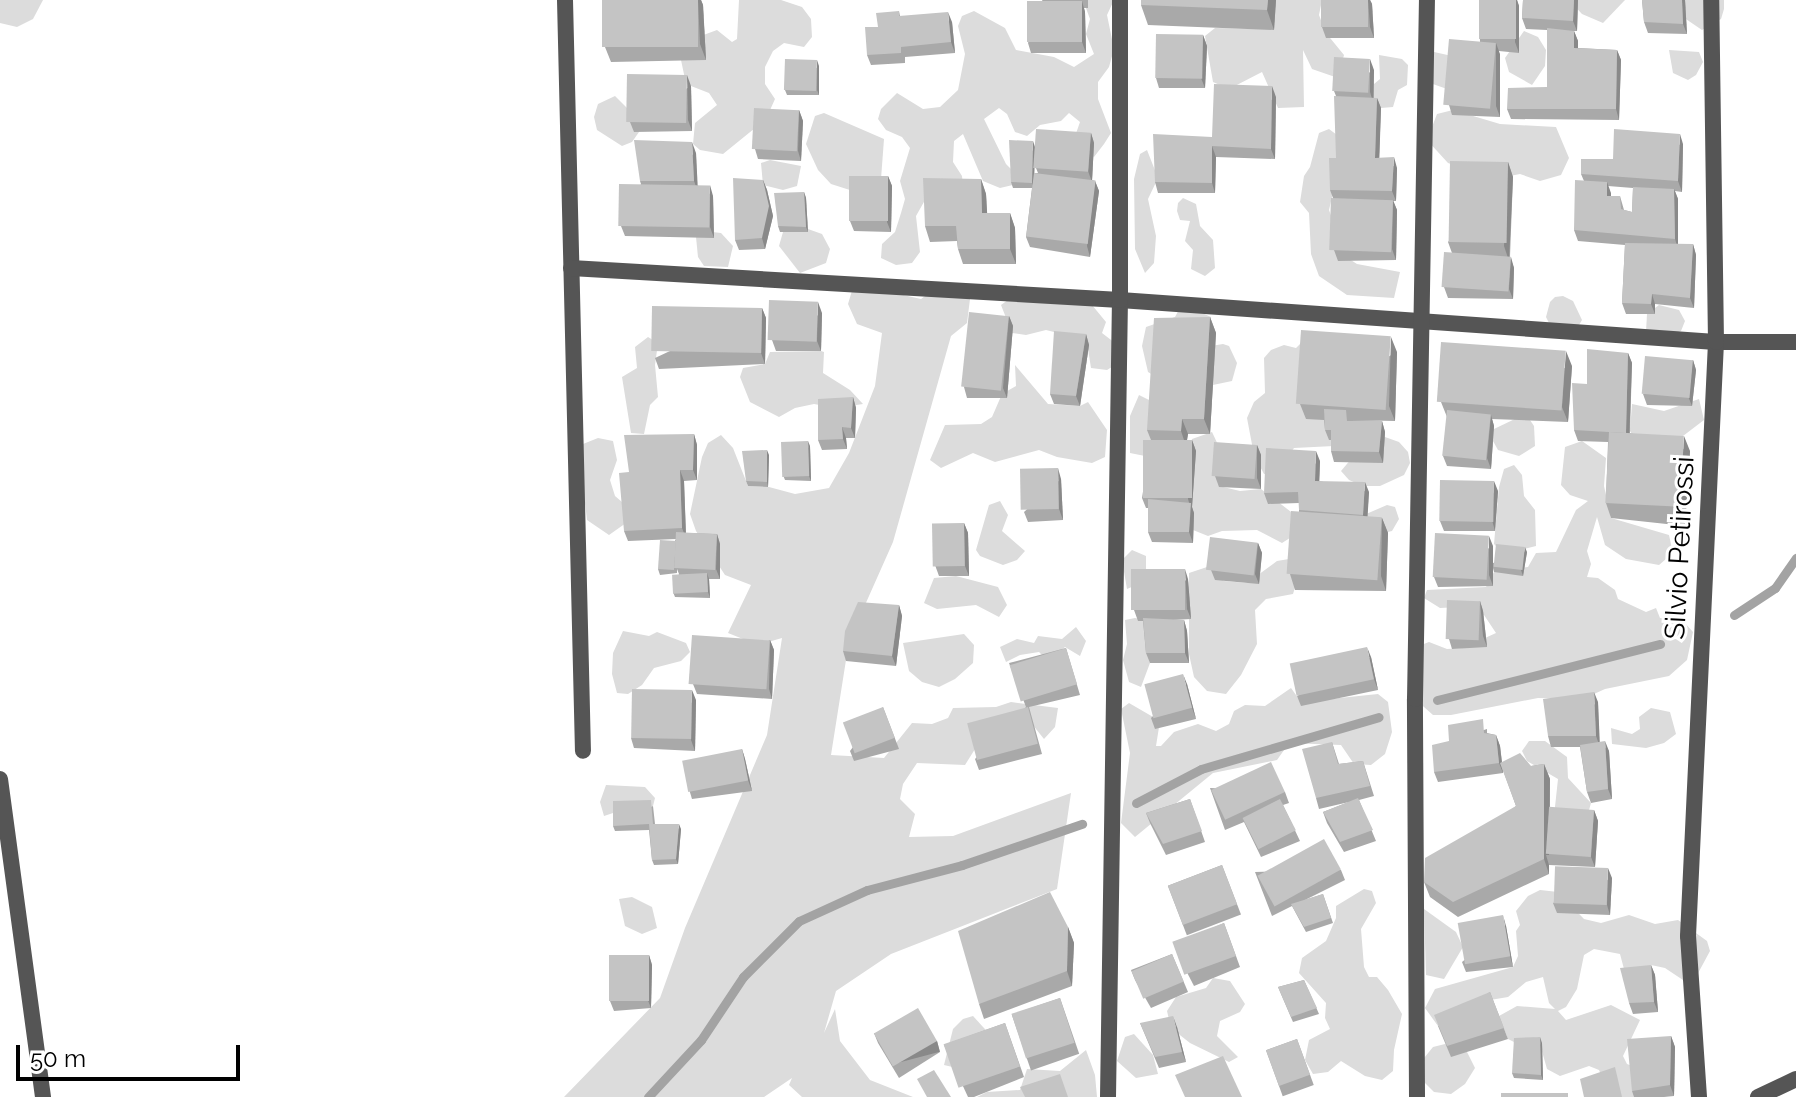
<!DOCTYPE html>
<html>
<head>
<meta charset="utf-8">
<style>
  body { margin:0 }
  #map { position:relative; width:1796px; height:1097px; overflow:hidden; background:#fff; font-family:Raleway,sans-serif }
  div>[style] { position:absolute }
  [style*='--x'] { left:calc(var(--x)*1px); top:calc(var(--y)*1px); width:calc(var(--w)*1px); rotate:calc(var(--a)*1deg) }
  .green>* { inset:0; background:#dcdcdc }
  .stream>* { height:9px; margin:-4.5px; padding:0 4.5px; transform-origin:4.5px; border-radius:4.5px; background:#a3a3a3 }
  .lane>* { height:16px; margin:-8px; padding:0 8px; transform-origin:8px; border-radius:8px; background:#555 }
  .street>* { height:16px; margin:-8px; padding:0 8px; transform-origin:8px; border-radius:8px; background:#555 }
  .wall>* { inset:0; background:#a9a9a9; transform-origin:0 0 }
  .shaded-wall>* { inset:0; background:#898989; transform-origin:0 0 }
  .building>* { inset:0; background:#c4c4c4; transform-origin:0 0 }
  span { translate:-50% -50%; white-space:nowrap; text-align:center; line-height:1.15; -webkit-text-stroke:6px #fff; paint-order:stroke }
  .street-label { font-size:28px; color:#000 }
  .scale { position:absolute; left:16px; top:1045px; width:224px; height:36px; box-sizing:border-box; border:4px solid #000; border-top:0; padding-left:10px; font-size:24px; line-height:28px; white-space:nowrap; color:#000; -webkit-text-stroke:6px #fff; paint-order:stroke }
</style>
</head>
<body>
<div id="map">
  <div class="green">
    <div style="clip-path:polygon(0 0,43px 0,33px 19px,17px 27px,0 23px)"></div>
    <div style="clip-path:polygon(739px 0,781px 0,802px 7px,811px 19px,812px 37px,804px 47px,784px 43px,773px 51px,765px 67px,765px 84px,775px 99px,766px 119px,723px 154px,700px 150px,693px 144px,695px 123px,717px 105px,709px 93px,691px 86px,685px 79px,681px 60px,698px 37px,717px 30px,732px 42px,737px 39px)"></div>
    <div style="clip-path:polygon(1083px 0,1114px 0,1107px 15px,1114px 49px,1109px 67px,1098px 82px,1098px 99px,1111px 133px,1104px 144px,1094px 157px,1073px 142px,1080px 122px,1069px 113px,1061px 121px,1040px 125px,1027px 136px,1015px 132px,1007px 114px,999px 108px,984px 119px,1006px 164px,1019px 177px,1017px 184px,1000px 188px,983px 181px,963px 134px,954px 141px,953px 162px,962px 176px,964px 197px,929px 193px,916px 216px,920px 252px,912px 263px,896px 265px,881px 258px,882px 244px,895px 232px,901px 213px,905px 199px,900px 181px,910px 148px,902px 137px,886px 130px,878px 119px,881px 109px,897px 93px,923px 109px,940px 107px,958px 90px,965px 54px,958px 26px,962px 16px,974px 11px,1005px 28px,1016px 50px,1054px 57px,1074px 67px,1094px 54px,1086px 34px,1090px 19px)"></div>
    <div style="clip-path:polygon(1272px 0,1322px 0,1319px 15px,1326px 33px,1344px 55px,1338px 78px,1312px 69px,1303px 50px,1304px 107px,1278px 108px,1262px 72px,1229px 89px,1213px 82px,1205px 36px,1215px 28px,1263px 29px)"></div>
    <div style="clip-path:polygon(1569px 0,1625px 0,1603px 23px,1582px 14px)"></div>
    <div style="clip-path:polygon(1658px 0,1724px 0,1724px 9px,1721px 19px,1702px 30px)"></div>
    <div style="clip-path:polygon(1524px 31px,1538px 37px,1546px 50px,1545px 66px,1532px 85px,1509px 72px,1505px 58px)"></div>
    <div style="clip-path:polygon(1669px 50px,1699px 52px,1703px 62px,1696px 75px,1688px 80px,1673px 73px)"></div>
    <div style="clip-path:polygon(1434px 52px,1452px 56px,1462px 81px,1447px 89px,1430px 83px)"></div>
    <div style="clip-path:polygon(1379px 55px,1402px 59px,1408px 65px,1407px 85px,1398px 90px,1393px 107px,1381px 108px,1373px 102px,1368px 89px,1380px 79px)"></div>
    <div style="clip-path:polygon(615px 96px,629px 110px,639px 132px,632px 142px,622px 146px,597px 130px,594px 117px,598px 104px)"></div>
    <div style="clip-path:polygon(1453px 110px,1500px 124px,1556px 127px,1569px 158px,1561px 175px,1540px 181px,1520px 174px,1494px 179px,1448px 163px,1427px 140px,1437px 114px)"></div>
    <div style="clip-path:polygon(824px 113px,884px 139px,881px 179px,853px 191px,831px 184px,818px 170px,806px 144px,815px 116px)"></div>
    <div style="clip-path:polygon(1329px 129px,1345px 141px,1329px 210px,1346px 257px,1357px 264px,1400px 272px,1394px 298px,1347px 295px,1319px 276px,1311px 254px,1309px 213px,1300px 202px,1304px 176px,1310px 167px,1319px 133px)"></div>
    <div style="clip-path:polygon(1147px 150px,1158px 178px,1148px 199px,1156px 236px,1154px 263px,1145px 273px,1135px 249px,1134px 179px,1140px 154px)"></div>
    <div style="clip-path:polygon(770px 160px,801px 166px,797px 186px,783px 190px,763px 185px,761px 163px)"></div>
    <div style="clip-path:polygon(1183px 198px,1196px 204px,1200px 226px,1213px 240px,1215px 268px,1205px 276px,1191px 269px,1193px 250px,1185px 241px,1190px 221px,1180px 220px,1177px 211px,1178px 203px)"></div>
    <div style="clip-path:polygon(791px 223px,822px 234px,830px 249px,826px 263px,800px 273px,779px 246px,783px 232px)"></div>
    <div style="clip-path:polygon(703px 231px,721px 233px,733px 246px,728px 267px,704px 266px,698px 257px,696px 237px)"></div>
    <div style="clip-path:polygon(854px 284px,921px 299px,935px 289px,970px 299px,967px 323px,951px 336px,893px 542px,849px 641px,831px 755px,884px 758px,912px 723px,932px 724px,948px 718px,953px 708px,996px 707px,1011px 702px,1058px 708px,1055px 727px,1044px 739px,1028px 719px,975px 749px,965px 765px,917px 763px,903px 784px,900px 799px,915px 814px,909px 837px,953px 836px,1071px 793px,1057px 889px,891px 954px,836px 991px,824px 1033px,835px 1009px,840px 1041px,870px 1080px,913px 1097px,802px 1097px,789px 1085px,792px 1078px,764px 1097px,564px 1097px,660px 998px,685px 928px,767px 735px,782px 638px,758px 645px,728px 633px,751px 585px,725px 575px,696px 531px,690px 514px,702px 457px,708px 443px,721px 435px,733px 448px,748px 486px,769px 487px,795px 494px,829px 488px,849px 453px,875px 386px,882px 333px,857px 324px,848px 304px)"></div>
    <div style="clip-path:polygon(1563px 296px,1573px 301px,1582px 320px,1579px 325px,1551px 327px,1546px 317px,1550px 302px,1555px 297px)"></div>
    <div style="clip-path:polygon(1012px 297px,1092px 305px,1106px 322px,1102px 333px,1115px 343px,1115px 365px,1107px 370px,1091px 368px,1088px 349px,1058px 333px,1046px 330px,1026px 335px,1012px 333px,1001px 305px)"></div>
    <div style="clip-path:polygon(1182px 304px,1211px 317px,1205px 330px,1153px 375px,1148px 372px,1142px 346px,1146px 327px,1175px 317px)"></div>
    <div style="clip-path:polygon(1659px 305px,1679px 310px,1685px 321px,1681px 331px,1670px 336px,1646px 332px,1647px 314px)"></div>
    <div style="clip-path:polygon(648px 337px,658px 343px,655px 365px,658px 397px,650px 405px,644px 434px,631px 433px,622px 377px,637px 368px,635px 347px)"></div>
    <div style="clip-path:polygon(1302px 342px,1338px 427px,1334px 446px,1294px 448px,1274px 475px,1264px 474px,1254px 455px,1247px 418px,1254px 402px,1265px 393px,1264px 358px,1271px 350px,1284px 345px,1296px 348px)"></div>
    <div style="clip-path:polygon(1223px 344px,1229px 346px,1237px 363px,1232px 381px,1208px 386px,1211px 346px)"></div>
    <div style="clip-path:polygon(821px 351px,824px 352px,823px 373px,850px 390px,863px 404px,836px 408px,814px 404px,795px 408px,779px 417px,750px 402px,740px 377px,743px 368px,765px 364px,770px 352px)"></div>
    <div style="clip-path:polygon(1015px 365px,1048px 404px,1080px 406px,1088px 402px,1107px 430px,1105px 457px,1092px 463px,1057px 457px,1039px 450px,995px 462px,973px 453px,941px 468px,930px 460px,945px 425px,981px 424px,992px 417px,1002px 394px,1016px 386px)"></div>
    <div style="clip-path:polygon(1139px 395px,1155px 403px,1188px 451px,1192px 439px,1212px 432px,1220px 449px,1219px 486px,1240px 491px,1261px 489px,1299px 518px,1293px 536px,1282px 543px,1257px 530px,1222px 531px,1208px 536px,1193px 530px,1150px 457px,1130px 453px,1130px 416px)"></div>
    <div style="clip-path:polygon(1699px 399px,1704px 420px,1683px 436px,1637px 442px,1630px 431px,1632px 404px,1664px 411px)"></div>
    <div style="clip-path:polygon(1519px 417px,1530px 420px,1534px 426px,1535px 446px,1519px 456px,1498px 450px,1493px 441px,1494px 429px)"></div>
    <div style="clip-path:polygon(1385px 437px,1399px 442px,1408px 452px,1410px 463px,1404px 475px,1380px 486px,1363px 486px,1349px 480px,1341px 471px,1352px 458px)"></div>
    <div style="clip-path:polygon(598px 438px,613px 441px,617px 460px,610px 480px,615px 496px,629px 508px,626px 523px,609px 535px,587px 520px,582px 477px,583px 444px)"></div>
    <div style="clip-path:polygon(1582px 441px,1606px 458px,1604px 486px,1611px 518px,1669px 535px,1673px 553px,1659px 565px,1626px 559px,1605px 545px,1597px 517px,1587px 551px,1591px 564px,1587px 577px,1598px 578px,1615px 590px,1618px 599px,1646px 612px,1656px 608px,1660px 618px,1684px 622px,1693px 632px,1687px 660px,1669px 676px,1605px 689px,1583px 699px,1538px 698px,1451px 715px,1433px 715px,1415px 699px,1416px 647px,1429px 642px,1447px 649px,1463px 648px,1496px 633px,1484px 615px,1458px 607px,1440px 608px,1424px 598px,1427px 590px,1486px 587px,1494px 572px,1528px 567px,1536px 553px,1556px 552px,1576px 510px,1588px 501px,1570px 495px,1561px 485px,1565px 447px)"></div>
    <div style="clip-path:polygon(1514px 465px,1522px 475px,1524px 496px,1535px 510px,1536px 546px,1504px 554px,1494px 544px,1499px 487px,1504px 469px)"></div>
    <div style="clip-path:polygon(1000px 501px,1008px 515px,1002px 531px,1025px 551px,1017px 560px,1003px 565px,980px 556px,976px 550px,989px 505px)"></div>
    <div style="clip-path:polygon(1387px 505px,1395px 507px,1399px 519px,1392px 531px,1375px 535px,1350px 521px)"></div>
    <div style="clip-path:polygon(1132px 550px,1146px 556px,1146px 569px,1141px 583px,1127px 589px,1122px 560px)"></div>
    <div style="clip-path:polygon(1289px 559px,1301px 568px,1293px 594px,1266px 599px,1255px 610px,1257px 644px,1241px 675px,1226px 694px,1207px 691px,1194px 677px,1189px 654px,1189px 573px,1207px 567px,1224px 581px,1247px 583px,1277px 561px)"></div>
    <div style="clip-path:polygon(956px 576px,998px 587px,1007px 605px,999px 617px,976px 605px,937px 609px,924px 603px,934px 578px)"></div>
    <div style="clip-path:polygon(1135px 618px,1146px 620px,1150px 663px,1141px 687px,1129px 682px,1123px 660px,1127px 644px,1125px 620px)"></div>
    <div style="clip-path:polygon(1076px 627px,1086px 641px,1080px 656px,1065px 647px,1055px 656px,1044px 657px,1039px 652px,1020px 655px,1006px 662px,1000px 647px,1017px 639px,1034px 643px,1038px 636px,1062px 639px)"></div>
    <div style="clip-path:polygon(623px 631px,649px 636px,657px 632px,686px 643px,690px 652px,681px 661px,654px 668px,642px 685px,628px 694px,617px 693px,612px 674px,613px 653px)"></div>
    <div style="clip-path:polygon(964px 634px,974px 645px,973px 663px,955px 679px,939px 687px,922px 682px,909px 671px,903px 643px)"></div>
    <div style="clip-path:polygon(1291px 688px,1301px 702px,1378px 694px,1388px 702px,1392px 732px,1385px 754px,1371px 765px,1354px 764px,1341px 745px,1289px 743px,1277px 760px,1213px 773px,1135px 837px,1121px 823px,1130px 753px,1121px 709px,1129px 703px,1160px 721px,1156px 746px,1161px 746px,1174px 732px,1198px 724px,1216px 731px,1229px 724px,1234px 711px,1245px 705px,1265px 706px)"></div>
    <div style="clip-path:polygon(1651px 708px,1670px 712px,1676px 734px,1664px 743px,1646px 748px,1612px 744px,1611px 728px,1632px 734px,1640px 729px,1639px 717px)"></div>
    <div style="clip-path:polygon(1529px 741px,1545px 741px,1567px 757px,1568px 778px,1591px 803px,1586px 821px,1554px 816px,1558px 779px,1527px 761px,1522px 751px)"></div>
    <div style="clip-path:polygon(606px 785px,645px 787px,655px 798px,653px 806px,641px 815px,619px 811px,604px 816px,600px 802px)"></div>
    <div style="clip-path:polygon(1364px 889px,1372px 891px,1376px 903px,1361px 929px,1364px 967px,1369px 977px,1377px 977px,1388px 990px,1402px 1014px,1394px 1050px,1393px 1071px,1382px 1080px,1365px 1076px,1341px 1061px,1328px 1072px,1313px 1074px,1305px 1060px,1309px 1040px,1330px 1029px,1325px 1018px,1326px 1003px,1299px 973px,1302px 958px,1326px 941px,1336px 918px,1336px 906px)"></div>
    <div style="clip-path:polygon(1540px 890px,1558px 892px,1584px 919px,1601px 923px,1629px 915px,1655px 924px,1678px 920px,1707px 941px,1710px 951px,1696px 977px,1686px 982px,1665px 968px,1651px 965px,1640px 977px,1624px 969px,1620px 954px,1594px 949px,1584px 955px,1577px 989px,1566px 1007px,1558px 1011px,1566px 1020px,1611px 1005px,1640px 1020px,1623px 1056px,1627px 1064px,1640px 1069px,1641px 1097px,1620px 1097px,1604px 1082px,1599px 1070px,1589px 1066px,1560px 1076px,1547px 1069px,1538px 1037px,1516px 1043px,1508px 1039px,1499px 1016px,1517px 1006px,1555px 1009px,1549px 1003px,1543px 977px,1526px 982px,1508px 997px,1472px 1003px,1459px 1017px,1438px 1026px,1425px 1008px,1435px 989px,1513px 967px,1518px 956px,1516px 931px,1520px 925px,1516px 911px,1528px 896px)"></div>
    <div style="clip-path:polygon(632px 897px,652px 907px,657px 928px,642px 934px,625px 926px,619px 899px)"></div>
    <div style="clip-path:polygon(1424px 909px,1456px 932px,1463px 947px,1444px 979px,1426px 975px)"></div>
    <div style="clip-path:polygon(1213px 978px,1230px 981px,1245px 1004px,1240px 1012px,1220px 1021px,1217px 1036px,1238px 1057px,1229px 1062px,1190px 1043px,1171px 1028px,1167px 1011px,1176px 997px,1206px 988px)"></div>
    <div style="clip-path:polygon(973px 1016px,994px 1039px,965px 1070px,944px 1065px,953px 1029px,963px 1019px)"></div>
    <div style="clip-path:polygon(1134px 1034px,1153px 1055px,1158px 1074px,1136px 1078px,1117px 1061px,1125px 1037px)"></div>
    <div style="clip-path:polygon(1445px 1044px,1467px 1052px,1475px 1068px,1465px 1084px,1451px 1094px,1434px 1092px,1417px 1075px,1420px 1063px,1433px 1047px)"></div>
    <div style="clip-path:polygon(1086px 1050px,1095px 1075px,1097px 1097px,977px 1097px,987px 1092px,1020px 1090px,1027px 1069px,1060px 1071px)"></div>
  </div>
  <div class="stream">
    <div style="--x:1734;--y:615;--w:49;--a:-33.4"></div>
    <div style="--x:1775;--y:588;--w:37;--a:-55"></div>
    <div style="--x:1437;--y:700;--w:230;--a:-14.1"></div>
    <div style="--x:1136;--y:803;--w:73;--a:-27.6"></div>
    <div style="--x:1201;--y:769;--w:185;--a:-16.3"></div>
    <div style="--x:648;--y:1097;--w:78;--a:-47.1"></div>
    <div style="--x:701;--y:1040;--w:76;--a:-56.3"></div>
    <div style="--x:743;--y:977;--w:79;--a:-45"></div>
    <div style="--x:799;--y:921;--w:75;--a:-24.5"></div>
    <div style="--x:867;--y:890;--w:98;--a:-14.7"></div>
    <div style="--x:962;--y:865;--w:127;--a:-18.9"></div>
  </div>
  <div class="lane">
    <div style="--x:0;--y:779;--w:321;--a:82.3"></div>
  </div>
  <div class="street">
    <div style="--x:565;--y:0;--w:751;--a:88.63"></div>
    <div style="--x:571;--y:268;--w:550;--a:3.34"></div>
    <div style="--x:1120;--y:300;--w:597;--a:4.03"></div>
    <div style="--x:1716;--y:342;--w:80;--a:0"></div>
    <div style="--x:1108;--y:1097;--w:797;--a:-89.14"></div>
    <div style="--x:1120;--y:300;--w:300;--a:-90"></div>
    <div style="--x:1417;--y:1097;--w:398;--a:-90.3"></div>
    <div style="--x:1415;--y:699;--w:699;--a:-89.02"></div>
    <div style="--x:1699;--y:1097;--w:161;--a:-93.9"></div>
    <div style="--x:1688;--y:936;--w:595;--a:-87.3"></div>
    <div style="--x:1716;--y:342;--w:342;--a:-90.8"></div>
    <div style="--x:1758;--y:1097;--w:42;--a:-25.3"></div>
  </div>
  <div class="wall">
    <div style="clip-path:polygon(602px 0,701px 0,703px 5px,706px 60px,611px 62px,605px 47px)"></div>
    <div style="clip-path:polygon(1042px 0,1088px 0,1088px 8px,1084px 8px,1085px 12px,1086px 53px,1031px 53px,1028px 43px,1043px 2px)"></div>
    <div style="clip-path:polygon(1141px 0,1276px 0,1274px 30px,1148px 25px,1141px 5px)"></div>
    <div style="clip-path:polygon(1321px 0,1370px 0,1372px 4px,1374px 38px,1326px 38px,1322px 27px)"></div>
    <div style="clip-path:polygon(1479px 0,1517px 0,1519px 6px,1519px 53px,1499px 51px,1500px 117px,1452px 115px,1449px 105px,1480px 42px)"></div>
    <div style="clip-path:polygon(1523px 0,1578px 0,1577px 31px,1574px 31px,1578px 41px,1578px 48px,1617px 50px,1621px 60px,1619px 120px,1511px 119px,1507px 109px,1547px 87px,1547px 30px,1526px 29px,1522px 18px)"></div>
    <div style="clip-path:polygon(1642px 0,1685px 0,1687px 34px,1648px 33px,1644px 22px)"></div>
    <div style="clip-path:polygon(899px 11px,900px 16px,952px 22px,955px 53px,905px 57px,905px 63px,871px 65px,867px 55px,878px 27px)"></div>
    <div style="clip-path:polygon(1203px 35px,1207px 46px,1205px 88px,1159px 88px,1156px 78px)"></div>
    <div style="clip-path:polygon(819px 66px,819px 95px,787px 95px,785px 90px)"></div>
    <div style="clip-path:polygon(1374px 70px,1374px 98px,1377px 98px,1381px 108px,1379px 158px,1397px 168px,1396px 201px,1393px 201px,1397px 210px,1396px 260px,1338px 261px,1334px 250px,1333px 198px,1330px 190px,1336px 158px,1336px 96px,1334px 91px)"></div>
    <div style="clip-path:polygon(691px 86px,692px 131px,634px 132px,630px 122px)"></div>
    <div style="clip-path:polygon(1276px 97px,1275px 159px,1216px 157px,1215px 193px,1158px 193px,1155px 182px,1212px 137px)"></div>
    <div style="clip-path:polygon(799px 110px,803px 121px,801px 161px,758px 159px,755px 149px)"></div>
    <div style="clip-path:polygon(1091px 133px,1094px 143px,1092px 180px,1095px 181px,1099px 191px,1090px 257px,1030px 247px,1026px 237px,1032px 188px,1013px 188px,1011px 182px,1035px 147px,1034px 173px,1038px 173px,1036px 168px)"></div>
    <div style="clip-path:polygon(evenodd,1683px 144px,1682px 192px,1675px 191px,1678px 199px,1678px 244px,1693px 244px,1696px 255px,1694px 308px,1655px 304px,1655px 314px,1626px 314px,1622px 303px,1625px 245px,1578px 241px,1574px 230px,1584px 181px,1581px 174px,1613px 159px,1683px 144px,1608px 186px,1633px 188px,1632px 212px,1624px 210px,1620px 196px,1611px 196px,1608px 186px)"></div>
    <div style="clip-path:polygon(696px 153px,697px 185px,713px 196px,714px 238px,625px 236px,621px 226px,641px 184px,640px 181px)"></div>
    <div style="clip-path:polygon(1508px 162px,1513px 177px,1510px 257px,1514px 268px,1513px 299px,1448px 298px,1444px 287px,1452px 253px,1448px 242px)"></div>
    <div style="clip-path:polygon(888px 176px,892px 186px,891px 232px,854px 231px,850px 221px)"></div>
    <div style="clip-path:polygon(981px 179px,986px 194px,987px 213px,1010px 213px,1015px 228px,1016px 264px,963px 264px,958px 249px,957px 241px,930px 242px,925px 226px)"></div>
    <div style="clip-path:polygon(763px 180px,767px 190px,773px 216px,765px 249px,739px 250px,735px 240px)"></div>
    <div style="clip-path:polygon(804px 192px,806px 198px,808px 232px,780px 232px,778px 226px)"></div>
    <div style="clip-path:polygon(762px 308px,766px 318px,765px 364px,659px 369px,655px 358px)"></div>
    <div style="clip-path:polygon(822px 313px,821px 351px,776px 351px,772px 340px)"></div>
    <div style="clip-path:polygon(1009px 316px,1013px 326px,1007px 398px,967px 398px,964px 387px)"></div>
    <div style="clip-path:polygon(1210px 317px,1216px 333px,1210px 434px,1188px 434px,1187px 440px,1192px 440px,1196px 451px,1192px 507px,1194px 513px,1193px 543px,1152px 542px,1148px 532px,1148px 508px,1146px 508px,1142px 498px,1151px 440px,1147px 430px)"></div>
    <div style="clip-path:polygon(1086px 334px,1089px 345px,1080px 406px,1054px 404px,1050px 394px)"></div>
    <div style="clip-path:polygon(1397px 352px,1395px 421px,1350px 420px,1382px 421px,1385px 432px,1383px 463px,1334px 462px,1331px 451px,1331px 440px,1329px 440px,1325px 430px,1324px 420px,1306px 419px,1300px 404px)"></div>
    <div style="clip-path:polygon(1628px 353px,1632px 363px,1630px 433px,1690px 451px,1685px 526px,1611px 518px,1606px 503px,1608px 442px,1578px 441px,1574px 430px,1587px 384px)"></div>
    <div style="clip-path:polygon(1693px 360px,1696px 370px,1692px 406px,1647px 405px,1643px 394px)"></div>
    <div style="clip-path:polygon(1572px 366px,1568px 422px,1492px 419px,1494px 426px,1491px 469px,1447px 466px,1443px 456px,1447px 417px,1441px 402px)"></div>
    <div style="clip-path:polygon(853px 397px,856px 408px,855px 438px,846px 438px,847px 449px,822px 450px,818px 440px)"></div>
    <div style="clip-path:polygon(694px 434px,697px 445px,697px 480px,684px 481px,686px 533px,717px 534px,720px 544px,720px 579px,709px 579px,710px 598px,675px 597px,673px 592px,679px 574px,677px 569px,677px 573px,660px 575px,658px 569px,676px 539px,628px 541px,624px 531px,629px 472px)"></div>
    <div style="clip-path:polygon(1257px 445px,1261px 455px,1261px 489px,1219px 487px,1215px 476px)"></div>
    <div style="clip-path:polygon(810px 446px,811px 481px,785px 480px,783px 475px)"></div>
    <div style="clip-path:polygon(769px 455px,768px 487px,748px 486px,746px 481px)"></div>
    <div style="clip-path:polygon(1320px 461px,1319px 481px,1369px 492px,1367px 517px,1382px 518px,1388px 533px,1386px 591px,1295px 590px,1290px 574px,1299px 512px,1299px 503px,1268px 504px,1264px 493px)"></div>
    <div style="clip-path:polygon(1061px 479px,1063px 520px,1028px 522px,1024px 512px)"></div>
    <div style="clip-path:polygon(1498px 491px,1495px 531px,1444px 531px,1440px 521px)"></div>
    <div style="clip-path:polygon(964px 523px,968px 533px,969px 576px,939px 576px,935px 565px)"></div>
    <div style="clip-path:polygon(1258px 543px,1262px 553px,1259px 584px,1215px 580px,1211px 570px)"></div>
    <div style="clip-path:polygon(1493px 546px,1493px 563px,1527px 552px,1523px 576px,1494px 572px,1493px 568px,1493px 586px,1438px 587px,1434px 577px)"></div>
    <div style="clip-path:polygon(1188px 579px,1191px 619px,1173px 620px,1184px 620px,1187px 631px,1189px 663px,1150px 663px,1146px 653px,1143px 621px,1138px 621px,1134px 610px)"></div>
    <div style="clip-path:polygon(1480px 601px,1483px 611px,1487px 647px,1452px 649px,1449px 639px)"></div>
    <div style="clip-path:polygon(899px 605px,902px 616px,896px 666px,846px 661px,843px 651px)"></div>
    <div style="clip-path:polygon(770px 640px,774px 650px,772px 699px,697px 694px,693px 684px)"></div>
    <div style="clip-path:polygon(1066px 648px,1080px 695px,1029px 707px,1042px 754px,979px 770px,975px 759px,1026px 707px,1009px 663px)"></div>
    <div style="clip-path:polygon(1371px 657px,1378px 690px,1301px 706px,1297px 696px)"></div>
    <div style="clip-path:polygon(1187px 684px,1196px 719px,1155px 729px,1151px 718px)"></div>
    <div style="clip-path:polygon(696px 700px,695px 751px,634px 748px,631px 738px)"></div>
    <div style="clip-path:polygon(1598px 702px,1599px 742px,1609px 751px,1612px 799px,1591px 803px,1587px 792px,1580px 747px,1551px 747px,1548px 736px)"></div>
    <div style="clip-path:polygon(883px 707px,899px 749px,854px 761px,850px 751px)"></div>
    <div style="clip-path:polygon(1487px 729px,1487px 733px,1496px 735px,1500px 746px,1502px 762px,1531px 766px,1544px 764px,1550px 779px,1550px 811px,1594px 810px,1598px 821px,1595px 867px,1549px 865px,1549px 874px,1458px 917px,1430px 897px,1424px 882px,1516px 806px,1503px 770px,1503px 773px,1438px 782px,1434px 772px,1449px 741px)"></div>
    <div style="clip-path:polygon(1332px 742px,1339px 764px,1363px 761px,1374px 796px,1359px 800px,1376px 841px,1344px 852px,1327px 823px,1323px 812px,1349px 802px,1319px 809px,1316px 798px)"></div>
    <div style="clip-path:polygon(742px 749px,745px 759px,752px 791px,692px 799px,689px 789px)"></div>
    <div style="clip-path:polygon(1210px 788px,1285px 792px,1289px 803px,1283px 805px,1300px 841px,1261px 857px,1244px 822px,1225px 830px)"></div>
    <div style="clip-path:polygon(1190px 799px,1205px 842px,1166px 855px,1150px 823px,1146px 813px)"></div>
    <div style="clip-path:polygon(653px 806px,655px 824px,681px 829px,678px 864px,654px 865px,652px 860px,649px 830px,615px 831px,613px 826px)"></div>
    <div style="left:1222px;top:865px;width:53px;height:58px;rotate:69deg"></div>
    <div style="clip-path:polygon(1341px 870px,1345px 880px,1305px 900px,1323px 894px,1333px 923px,1306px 932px,1292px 906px,1272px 916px,1255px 872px)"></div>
    <div style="clip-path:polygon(1612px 878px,1610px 915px,1557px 913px,1553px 903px)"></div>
    <div style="clip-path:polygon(1224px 923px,1240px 967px,1194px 986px,1178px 955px,1174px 945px)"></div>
    <div style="clip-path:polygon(1506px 926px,1513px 967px,1466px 972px,1462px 962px)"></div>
    <div style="clip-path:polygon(1068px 927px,1074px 943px,1072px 986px,984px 1019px,979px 1004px)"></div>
    <div style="clip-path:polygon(1172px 954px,1188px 992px,1151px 1008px,1135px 980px,1131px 970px)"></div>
    <div style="clip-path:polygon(649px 955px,652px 965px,651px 1008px,614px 1011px,610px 1001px)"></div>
    <div style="clip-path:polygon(1651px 965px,1655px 975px,1658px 1012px,1633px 1014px,1629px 1003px)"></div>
    <div style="clip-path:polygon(1304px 980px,1319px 1014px,1293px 1022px,1278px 987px)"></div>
    <div style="clip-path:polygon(1490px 992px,1508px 1039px,1451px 1057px,1438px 1026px)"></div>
    <div style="left:1060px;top:998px;width:59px;height:51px;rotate:71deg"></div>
    <div style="clip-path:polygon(1005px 1023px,1024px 1077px,974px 1097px,968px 1097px,944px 1045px)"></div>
    <div style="clip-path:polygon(1140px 1023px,1177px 1027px,1186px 1062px,1159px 1068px)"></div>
    <div style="clip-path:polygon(874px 1033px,937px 1041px,940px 1052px,899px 1078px,878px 1043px)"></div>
    <div style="clip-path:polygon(1671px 1036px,1675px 1047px,1674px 1096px,1664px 1097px,1634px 1097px,1632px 1091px)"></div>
    <div style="left:1297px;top:1039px;width:49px;height:33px;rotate:70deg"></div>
    <div style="clip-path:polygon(1542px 1043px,1543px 1080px,1514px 1078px,1512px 1073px)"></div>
  </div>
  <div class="shaded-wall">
    <div style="clip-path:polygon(698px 0,701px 0,703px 5px,706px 60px,700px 44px)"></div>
    <div style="clip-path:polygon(1268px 0,1276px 0,1274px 30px,1267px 10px)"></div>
    <div style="clip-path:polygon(1368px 0,1370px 0,1372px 4px,1374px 38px,1370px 27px)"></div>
    <div style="clip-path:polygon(1516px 0,1517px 0,1519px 6px,1519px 53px,1515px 42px)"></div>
    <div style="clip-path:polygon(1574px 0,1578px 0,1577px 31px,1573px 21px)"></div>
    <div style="clip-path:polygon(1682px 0,1685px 0,1687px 34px,1683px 24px)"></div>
    <div style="clip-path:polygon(1082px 1px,1085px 12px,1086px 53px,1082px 42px)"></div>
    <div style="clip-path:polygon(948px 12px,952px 22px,955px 53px,951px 42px)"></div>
    <div style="clip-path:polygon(1574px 31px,1578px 41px,1578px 59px,1574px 48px)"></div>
    <div style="clip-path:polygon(1203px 35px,1207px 46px,1205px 88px,1201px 78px)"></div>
    <div style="clip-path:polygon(1496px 43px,1500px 54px,1500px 117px,1496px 106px)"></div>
    <div style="clip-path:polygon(1617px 50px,1621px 60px,1619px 120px,1616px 109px)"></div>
    <div style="clip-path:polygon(1370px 59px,1374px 70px,1373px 102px,1370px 92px)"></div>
    <div style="clip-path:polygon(817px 60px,819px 66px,819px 95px,817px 90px)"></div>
    <div style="clip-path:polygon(687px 75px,691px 86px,692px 131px,688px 120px)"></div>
    <div style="clip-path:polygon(1272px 86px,1276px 97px,1275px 159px,1271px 149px)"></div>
    <div style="clip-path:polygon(1377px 98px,1381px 108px,1379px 168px,1375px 158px)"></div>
    <div style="clip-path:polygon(799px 110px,803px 121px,801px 161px,798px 151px)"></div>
    <div style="clip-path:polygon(1091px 133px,1094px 143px,1092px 182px,1088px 171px)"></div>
    <div style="clip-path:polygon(1680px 134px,1683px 144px,1682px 192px,1678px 181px)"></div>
    <div style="clip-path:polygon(1033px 141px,1035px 147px,1034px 188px,1032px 183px)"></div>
    <div style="clip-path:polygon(692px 142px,696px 153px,698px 192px,694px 181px)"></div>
    <div style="clip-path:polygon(1212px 146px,1216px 157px,1215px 193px,1212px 183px)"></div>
    <div style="clip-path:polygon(1394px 157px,1397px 168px,1396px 201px,1392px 191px)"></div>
    <div style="clip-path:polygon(1508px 162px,1513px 177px,1509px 261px,1504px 246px)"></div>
    <div style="clip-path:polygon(888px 176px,892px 186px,891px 232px,887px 222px)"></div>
    <div style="clip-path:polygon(981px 179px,986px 194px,988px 228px,982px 213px)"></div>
    <div style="clip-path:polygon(763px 180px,767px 190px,773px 216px,765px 249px,762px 238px)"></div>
    <div style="clip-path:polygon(1095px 181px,1099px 191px,1090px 257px,1087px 246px)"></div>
    <div style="clip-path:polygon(1607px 182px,1611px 193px,1611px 206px,1607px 196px)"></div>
    <div style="clip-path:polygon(710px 185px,713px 196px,714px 238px,710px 227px)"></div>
    <div style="clip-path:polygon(1674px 189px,1678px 199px,1678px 249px,1675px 239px)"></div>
    <div style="clip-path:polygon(804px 192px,806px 198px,808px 232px,806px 227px)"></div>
    <div style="clip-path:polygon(1393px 200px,1397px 210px,1396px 260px,1392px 249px)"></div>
    <div style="clip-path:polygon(1010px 213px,1015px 228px,1016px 264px,1010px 249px)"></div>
    <div style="clip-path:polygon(1693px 244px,1696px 255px,1694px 308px,1690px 298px)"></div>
    <div style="clip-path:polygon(1511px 257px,1514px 268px,1513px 299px,1509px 289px)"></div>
    <div style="clip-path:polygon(1652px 294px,1655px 304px,1655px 314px,1651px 304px)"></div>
    <div style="clip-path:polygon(818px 302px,822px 313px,821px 351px,817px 341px)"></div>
    <div style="clip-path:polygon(762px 308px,766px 318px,765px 364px,761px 353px)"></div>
    <div style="clip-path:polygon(1009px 316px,1013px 326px,1007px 398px,1003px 388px)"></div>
    <div style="clip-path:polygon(1210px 317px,1216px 333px,1210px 434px,1204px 419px)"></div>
    <div style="clip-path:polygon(1086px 334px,1089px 345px,1080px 406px,1076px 396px)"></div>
    <div style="clip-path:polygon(1391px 337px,1397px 352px,1395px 421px,1389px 406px)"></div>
    <div style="clip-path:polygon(1566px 351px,1572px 366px,1568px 422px,1562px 407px)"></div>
    <div style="clip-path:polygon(1628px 353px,1632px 363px,1629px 443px,1626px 433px)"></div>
    <div style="clip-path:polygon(1693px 360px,1696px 370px,1692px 406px,1688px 396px)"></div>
    <div style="clip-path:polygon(853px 397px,856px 408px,855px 438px,851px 428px)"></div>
    <div style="clip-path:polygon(1491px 415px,1494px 426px,1491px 469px,1487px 458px)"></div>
    <div style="clip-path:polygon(1182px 419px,1188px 434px,1186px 446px,1181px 431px)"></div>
    <div style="clip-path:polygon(1382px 421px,1385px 432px,1383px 463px,1379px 452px)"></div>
    <div style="clip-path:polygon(842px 427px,846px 438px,847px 449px,843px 439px)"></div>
    <div style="clip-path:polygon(694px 434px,697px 445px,697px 480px,693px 470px)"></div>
    <div style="clip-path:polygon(1684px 436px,1690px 451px,1685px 526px,1680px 511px)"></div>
    <div style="clip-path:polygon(1192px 440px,1196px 451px,1192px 507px,1194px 513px,1193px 543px,1189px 532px,1190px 506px,1188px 499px)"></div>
    <div style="clip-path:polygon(808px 441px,810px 446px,811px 481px,809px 476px)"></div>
    <div style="clip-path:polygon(1257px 445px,1261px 455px,1261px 489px,1257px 478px)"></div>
    <div style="clip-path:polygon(767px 450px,769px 455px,768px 487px,767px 482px)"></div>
    <div style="clip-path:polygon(1316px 451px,1320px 461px,1319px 491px,1315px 481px)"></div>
    <div style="clip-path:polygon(1058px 468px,1061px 479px,1063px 520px,1059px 509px)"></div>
    <div style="clip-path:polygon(680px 470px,684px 481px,686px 538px,682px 528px)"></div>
    <div style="clip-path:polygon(1494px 481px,1498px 491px,1495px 531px,1492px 520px)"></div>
    <div style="clip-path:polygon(1365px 482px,1369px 492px,1367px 526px,1363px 515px)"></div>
    <div style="clip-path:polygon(1382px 518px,1388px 533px,1386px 591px,1381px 576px)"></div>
    <div style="clip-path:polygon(964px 523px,968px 533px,969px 576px,965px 566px)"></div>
    <div style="clip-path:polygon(717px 534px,720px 544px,720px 579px,716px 569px)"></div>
    <div style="clip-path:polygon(1489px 536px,1493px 546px,1493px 586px,1489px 575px)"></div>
    <div style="clip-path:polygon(1258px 543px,1262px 553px,1259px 584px,1255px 574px)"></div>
    <div style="clip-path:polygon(1525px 547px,1527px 552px,1523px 576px,1521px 570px)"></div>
    <div style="clip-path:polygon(1185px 569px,1188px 579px,1191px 619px,1187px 609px)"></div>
    <div style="clip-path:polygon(707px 573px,709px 579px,710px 598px,708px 592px)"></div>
    <div style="clip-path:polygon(1480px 601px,1483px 611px,1487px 647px,1483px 636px)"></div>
    <div style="clip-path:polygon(899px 605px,902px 616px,896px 666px,892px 656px)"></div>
    <div style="clip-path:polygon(1184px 620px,1187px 631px,1189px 663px,1185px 653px)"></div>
    <div style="clip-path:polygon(770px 640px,774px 650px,772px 699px,769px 689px)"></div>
    <div style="clip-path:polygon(1367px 647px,1371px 657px,1378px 690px,1374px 679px)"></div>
    <div style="clip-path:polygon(1183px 674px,1187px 684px,1196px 719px,1192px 708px)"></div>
    <div style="clip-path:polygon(692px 690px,696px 700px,695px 751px,691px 740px)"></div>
    <div style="clip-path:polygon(1594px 692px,1598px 702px,1600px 747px,1596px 736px)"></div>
    <div style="clip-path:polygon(1496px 735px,1500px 746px,1503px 773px,1499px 763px)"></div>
    <div style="clip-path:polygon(1605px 741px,1609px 751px,1612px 799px,1608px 789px)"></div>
    <div style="clip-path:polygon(742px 749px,745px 759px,752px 791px,748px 780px)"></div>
    <div style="clip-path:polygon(1544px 764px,1550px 779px,1549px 855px,1546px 855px,1549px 865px,1549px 874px,1544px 859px)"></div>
    <div style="clip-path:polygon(1594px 810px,1598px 821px,1595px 867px,1591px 857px)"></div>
    <div style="clip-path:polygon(679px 824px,681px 829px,678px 864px,676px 859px)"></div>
    <div style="clip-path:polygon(1608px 868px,1612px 878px,1610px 915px,1607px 905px)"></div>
    <div style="clip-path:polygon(1503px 915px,1506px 926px,1513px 967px,1510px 956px)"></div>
    <div style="clip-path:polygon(1068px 927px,1074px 943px,1072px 986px,1067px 971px)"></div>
    <div style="clip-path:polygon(649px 955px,652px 965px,651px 1008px,647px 998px)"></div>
    <div style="clip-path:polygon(1651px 965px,1655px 975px,1658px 1012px,1654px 1002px)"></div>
    <div style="clip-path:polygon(1173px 1016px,1177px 1027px,1186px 1062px,1182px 1052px)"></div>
    <div style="clip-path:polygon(1671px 1036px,1675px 1047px,1674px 1096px,1670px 1085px)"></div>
    <div style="clip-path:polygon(1540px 1037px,1542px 1043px,1543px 1080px,1541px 1075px)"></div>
    <div style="left:937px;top:1041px;width:11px;height:50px;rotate:75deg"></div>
  </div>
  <div class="building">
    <div style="left:602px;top:0;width:96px;height:47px"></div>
    <div style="clip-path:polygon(1141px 0,1268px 0,1267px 10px,1141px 5px)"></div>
    <div style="left:1321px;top:0;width:47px;height:27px"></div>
    <div style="left:1479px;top:0;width:37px;height:39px"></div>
    <div style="clip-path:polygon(1523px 0,1574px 0,1573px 21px,1522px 18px)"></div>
    <div style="clip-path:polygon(1642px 0,1682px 0,1683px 24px,1644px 22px)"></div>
    <div style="left:1082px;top:1px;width:41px;height:55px;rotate:90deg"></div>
    <div style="clip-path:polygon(899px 11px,899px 16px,948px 12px,951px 42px,901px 47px,901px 53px,867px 55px,865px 27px,878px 27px,876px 13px)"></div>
    <div style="clip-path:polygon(1547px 28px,1574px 31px,1574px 48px,1617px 50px,1616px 109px,1507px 109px,1508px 88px,1547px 87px)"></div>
    <div style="left:1156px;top:34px;width:47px;height:44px;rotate:1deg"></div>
    <div style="left:1449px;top:39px;width:47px;height:66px;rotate:5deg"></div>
    <div style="left:1334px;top:57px;width:36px;height:34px;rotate:3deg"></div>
    <div style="left:785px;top:59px;width:32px;height:31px;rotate:2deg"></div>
    <div style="left:627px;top:74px;width:60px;height:48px;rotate:1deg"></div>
    <div style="clip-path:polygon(1214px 84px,1272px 86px,1271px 149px,1212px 146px,1212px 183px,1155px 182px,1153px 134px,1212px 137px)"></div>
    <div style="clip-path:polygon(1334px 96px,1377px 98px,1375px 158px,1394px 157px,1392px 191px,1330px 190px,1329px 158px,1336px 158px)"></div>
    <div style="left:754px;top:108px;width:45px;height:41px;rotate:3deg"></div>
    <div style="left:1036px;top:129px;width:55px;height:39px;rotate:4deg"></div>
    <div style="clip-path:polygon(1614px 129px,1680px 134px,1678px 181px,1581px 174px,1581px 159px,1613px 159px)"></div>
    <div style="clip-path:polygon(634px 140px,692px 142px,694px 181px,640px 181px)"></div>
    <div style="clip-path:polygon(1009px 140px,1033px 141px,1032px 183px,1011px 182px)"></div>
    <div style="left:1450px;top:161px;width:58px;height:81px;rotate:1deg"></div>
    <div style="left:1034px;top:173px;width:62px;height:64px;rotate:7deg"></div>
    <div style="left:849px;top:176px;width:39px;height:45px"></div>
    <div style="clip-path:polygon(733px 178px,763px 180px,769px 206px,762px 238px,735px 240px)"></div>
    <div style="clip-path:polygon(923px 178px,981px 179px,982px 213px,1010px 213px,1010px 249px,958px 249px,956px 226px,925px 226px)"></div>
    <div style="clip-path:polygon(1575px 180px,1607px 182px,1607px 196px,1620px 196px,1621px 209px,1632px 212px,1633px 187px,1674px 189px,1675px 239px,1574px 230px)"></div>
    <div style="left:619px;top:184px;width:91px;height:42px;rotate:1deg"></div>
    <div style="clip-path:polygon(804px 192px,806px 227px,778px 226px,774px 193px)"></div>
    <div style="left:1331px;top:198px;width:62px;height:52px;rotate:2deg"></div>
    <div style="clip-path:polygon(1625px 243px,1693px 244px,1690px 298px,1652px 294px,1651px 304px,1622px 303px)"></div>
    <div style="left:1444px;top:252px;width:67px;height:35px;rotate:4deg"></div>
    <div style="left:769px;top:300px;width:49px;height:40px;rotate:2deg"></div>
    <div style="left:762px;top:308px;width:45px;height:110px;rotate:91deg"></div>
    <div style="left:969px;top:312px;width:40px;height:75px;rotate:6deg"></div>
    <div style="clip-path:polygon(1210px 317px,1204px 419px,1182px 419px,1181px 431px,1147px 430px,1154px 318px)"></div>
    <div style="left:1301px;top:330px;width:90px;height:74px;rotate:4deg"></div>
    <div style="clip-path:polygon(1054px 331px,1086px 334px,1076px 396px,1050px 394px)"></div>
    <div style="left:1441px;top:342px;width:125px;height:60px;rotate:4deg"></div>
    <div style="clip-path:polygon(1587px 349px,1628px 353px,1626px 433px,1574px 430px,1572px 383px,1587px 384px)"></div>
    <div style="left:1645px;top:356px;width:48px;height:38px;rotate:5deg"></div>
    <div style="clip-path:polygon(853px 397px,851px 428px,842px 427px,843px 439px,818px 440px,818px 399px)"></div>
    <div style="clip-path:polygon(1324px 409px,1346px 410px,1347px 421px,1382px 421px,1379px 452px,1331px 451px,1331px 430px,1325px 430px)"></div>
    <div style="left:1447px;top:410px;width:44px;height:46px;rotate:6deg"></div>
    <div style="left:1609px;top:432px;width:75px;height:71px;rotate:3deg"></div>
    <div style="clip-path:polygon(694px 434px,693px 470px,680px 470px,682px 528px,624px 531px,619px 473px,629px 472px,624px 435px)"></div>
    <div style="left:1143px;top:440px;width:49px;height:58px"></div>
    <div style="left:808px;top:441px;width:35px;height:27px;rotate:88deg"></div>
    <div style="left:1214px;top:442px;width:43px;height:34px;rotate:4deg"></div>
    <div style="clip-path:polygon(1266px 448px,1316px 451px,1315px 481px,1365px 482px,1363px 515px,1299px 510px,1298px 492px,1264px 493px)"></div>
    <div style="clip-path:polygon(767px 450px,767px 482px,746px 481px,742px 451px)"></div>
    <div style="left:1058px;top:468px;width:41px;height:38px;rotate:89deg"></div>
    <div style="left:1440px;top:480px;width:54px;height:41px;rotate:1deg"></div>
    <div style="clip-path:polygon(1148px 499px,1191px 503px,1189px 532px,1148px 532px)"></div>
    <div style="left:1291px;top:511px;width:91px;height:63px;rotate:4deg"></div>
    <div style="left:964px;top:523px;width:43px;height:32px;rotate:89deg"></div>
    <div style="left:676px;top:532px;width:41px;height:36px;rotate:3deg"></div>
    <div style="left:1435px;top:533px;width:54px;height:44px;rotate:3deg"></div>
    <div style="left:1210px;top:537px;width:48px;height:33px;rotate:7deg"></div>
    <div style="left:660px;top:540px;width:16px;height:29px;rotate:4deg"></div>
    <div style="left:1496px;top:544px;width:29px;height:23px;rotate:6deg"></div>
    <div style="left:1131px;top:569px;width:54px;height:41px"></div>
    <div style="left:707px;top:573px;width:19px;height:35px;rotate:87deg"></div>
    <div style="left:1447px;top:600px;width:33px;height:39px;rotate:2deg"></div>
    <div style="clip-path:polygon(858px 602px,899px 605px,892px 656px,843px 651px,845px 631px)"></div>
    <div style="clip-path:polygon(1143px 618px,1184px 620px,1185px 653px,1146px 653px)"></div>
    <div style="left:692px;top:635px;width:78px;height:49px;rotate:4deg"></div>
    <div style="left:1367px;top:647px;width:33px;height:79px;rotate:78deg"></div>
    <div style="left:1066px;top:648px;width:38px;height:59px;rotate:73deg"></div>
    <div style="left:1183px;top:674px;width:35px;height:40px;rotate:75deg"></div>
    <div style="left:632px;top:689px;width:60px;height:49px;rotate:1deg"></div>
    <div style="clip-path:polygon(1594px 692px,1596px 736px,1548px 736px,1543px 699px)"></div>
    <div style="left:883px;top:707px;width:33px;height:43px;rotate:69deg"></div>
    <div style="left:1028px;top:707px;width:38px;height:63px;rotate:75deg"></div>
    <div style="clip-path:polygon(1483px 719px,1484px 733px,1496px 735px,1499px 763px,1434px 772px,1432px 745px,1449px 741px,1448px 725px)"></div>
    <div style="clip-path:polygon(1605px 741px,1608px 789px,1587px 792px,1580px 745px)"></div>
    <div style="clip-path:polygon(1332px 742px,1338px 764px,1363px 761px,1370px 786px,1316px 798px,1302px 749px)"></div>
    <div style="left:742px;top:749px;width:32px;height:61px;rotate:79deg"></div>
    <div style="clip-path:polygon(1520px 753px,1531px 766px,1544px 764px,1544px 859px,1453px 902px,1424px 882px,1425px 858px,1516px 806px,1500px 763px)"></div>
    <div style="left:1271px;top:762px;width:33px;height:66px;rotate:65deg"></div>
    <div style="clip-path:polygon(1358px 798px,1373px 830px,1340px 842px,1323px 812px)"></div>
    <div style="clip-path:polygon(1190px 799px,1202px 831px,1163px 844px,1146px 813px)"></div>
    <div style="left:1280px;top:799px;width:35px;height:42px;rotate:63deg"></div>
    <div style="clip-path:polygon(651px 800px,653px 824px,679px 824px,676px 859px,652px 860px,649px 824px,613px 826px,613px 801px)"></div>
    <div style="left:1594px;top:810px;width:47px;height:45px;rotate:94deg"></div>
    <div style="left:1324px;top:839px;width:35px;height:76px;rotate:61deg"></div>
    <div style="left:1222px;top:865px;width:42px;height:58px;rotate:69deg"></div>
    <div style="left:1608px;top:868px;width:37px;height:53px;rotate:92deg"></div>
    <div style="clip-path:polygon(1050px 892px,1068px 927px,1067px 971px,979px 1004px,958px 931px)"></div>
    <div style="clip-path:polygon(1323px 894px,1331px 918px,1304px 927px,1291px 904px)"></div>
    <div style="left:1503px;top:915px;width:42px;height:46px;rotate:80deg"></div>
    <div style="left:1224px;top:923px;width:35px;height:55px;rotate:70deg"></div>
    <div style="left:1172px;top:954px;width:30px;height:44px;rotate:67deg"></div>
    <div style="left:609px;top:955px;width:40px;height:46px"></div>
    <div style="clip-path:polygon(1651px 965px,1654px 1002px,1629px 1003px,1620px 968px)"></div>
    <div style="clip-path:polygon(1304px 980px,1317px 1008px,1291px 1017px,1278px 987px)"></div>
    <div style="clip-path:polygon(1490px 992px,1504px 1028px,1447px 1046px,1434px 1015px)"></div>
    <div style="left:1060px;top:998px;width:47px;height:51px;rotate:72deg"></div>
    <div style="left:918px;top:1008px;width:38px;height:51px;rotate:60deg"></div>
    <div style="clip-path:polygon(1173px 1016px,1182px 1052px,1155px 1057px,1140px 1023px)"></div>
    <div style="left:1005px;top:1023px;width:46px;height:65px;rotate:71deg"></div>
    <div style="clip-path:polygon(1671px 1036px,1670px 1085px,1632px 1091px,1627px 1039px)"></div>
    <div style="clip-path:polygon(1540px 1037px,1541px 1075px,1512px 1073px,1514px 1038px)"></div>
    <div style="left:1297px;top:1039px;width:38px;height:33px;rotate:70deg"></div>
    <div style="clip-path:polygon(1223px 1056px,1242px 1097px,1185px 1097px,1175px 1075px)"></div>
    <div style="clip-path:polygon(1615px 1067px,1622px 1097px,1584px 1097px,1580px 1079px)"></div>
    <div style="clip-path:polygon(934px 1070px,951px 1097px,927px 1097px,917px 1079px)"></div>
    <div style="clip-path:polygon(1060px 1074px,1068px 1097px,1025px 1097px,1020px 1087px)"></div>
    <div style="left:1501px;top:1093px;width:67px;height:4px"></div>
  </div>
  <div class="street-label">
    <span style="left:1680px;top:548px;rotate:-87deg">Silvio Petirossi</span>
  </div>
  <div class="scale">50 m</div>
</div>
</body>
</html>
